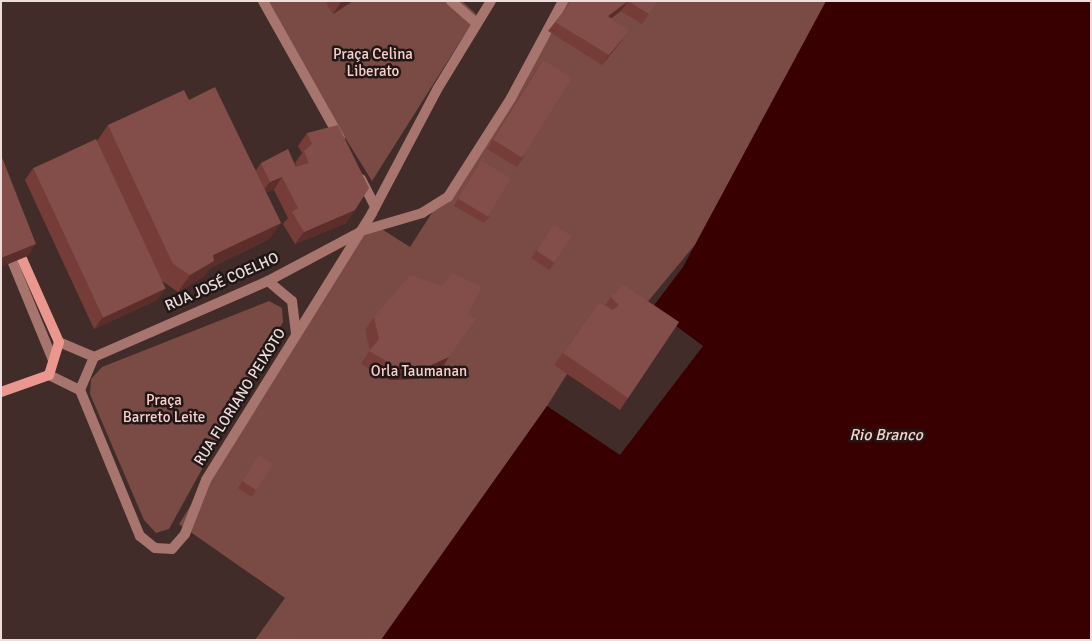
<!DOCTYPE html>
<html>
<head>
<meta charset="utf-8">
<style>
  body { margin:0 }
  #map { position:relative; width:1092px; height:641px; overflow:hidden; background:#412c2a; font-family:Signika,sans-serif }
  div>[style] { position:absolute }
  [style*='--x'] { left:calc(var(--x)*1px); top:calc(var(--y)*1px); width:calc(var(--w)*1px); rotate:calc(var(--a)*1deg) }
  .green>* { inset:0; background:#7a4a45 }
  .water>* { inset:0; background:#390002 }
  .service>* { height:10px; margin:-5px; padding:0 5px; transform-origin:5px; border-radius:5px; background:#a8746e }
  .minor>* { height:10px; margin:-5px; padding:0 5px; transform-origin:5px; border-radius:5px; background:#a8746e }
  .tertiary>* { height:10px; margin:-5px; padding:0 5px; transform-origin:5px; border-radius:5px; background:#a8746e }
  .secondary>* { height:10px; margin:-5px; padding:0 5px; transform-origin:5px; border-radius:5px; background:#ea988f }
  .wall>* { inset:0; background:#763c37; transform-origin:0 0 }
  .shaded-wall>* { inset:0; background:#5b2e2b }
  .building>* { inset:0; background:#834e49; transform-origin:0 0 }
  span { translate:-50% -50%; white-space:nowrap; text-align:center; line-height:1.15; -webkit-text-stroke:5px #211716; paint-order:stroke }
  .park-label { font-size:15px; color:#f8cfca }
  .street-label { font-size:15px; color:#ecdedc }
  .water-label { font-size:16px; color:#f9d0cb; font-style:italic }
  .frame { position:absolute; inset:0; border:2px solid #ecdedc; pointer-events:none }
</style>
</head>
<body>
<div id="map">
  <div class="green">
    <div style="clip-path:polygon(260px 1px,462px 1px,477px 15px,372px 181px)"></div>
    <div style="clip-path:polygon(568px 1px,838px 1px,776px 147px,640px 311px,615px 298px,547px 406px,381px 640px,255px 640px,285px 598px,179px 524px,369px 221px,410px 247px)"></div>
    <div style="clip-path:polygon(269px 301px,282px 308px,283px 322px,169px 529px,156px 533px,144px 520px,90px 394px,91px 379px,102px 367px)"></div>
  </div>
  <div class="water">
    <div style="clip-path:polygon(826px 1px,1091px 1px,1091px 640px,381px 640px,547px 406px,620px 455px,703px 346px,652px 308px,683px 267px)"></div>
  </div>
  <div class="service">
    <div style="--x:13;--y:263;--w:105;--a:67.6"></div>
  </div>
  <div class="minor">
    <div style="--x:263;--y:1;--w:157;--a:60.7"></div>
    <div style="--x:361;--y:179;--w:31;--a:63"></div>
    <div style="--x:361;--y:231;--w:64;--a:-16.4"></div>
    <div style="--x:422;--y:213;--w:31;--a:-32"></div>
    <div style="--x:448;--y:197;--w:117;--a:-57.5"></div>
    <div style="--x:511;--y:98;--w:110;--a:-61.8"></div>
  </div>
  <div class="tertiary">
    <div style="--x:451;--y:1;--w:33;--a:41"></div>
    <div style="--x:268;--y:281;--w:31;--a:40"></div>
    <div style="--x:292;--y:301;--w:34;--a:83"></div>
    <div style="--x:59;--y:342;--w:38;--a:23"></div>
    <div style="--x:94;--y:357;--w:190;--a:-23.6"></div>
    <div style="--x:268;--y:281;--w:104;--a:-28"></div>
    <div style="--x:49;--y:375;--w:34;--a:26"></div>
    <div style="--x:80;--y:390;--w:158;--a:67.7"></div>
    <div style="--x:140;--y:536;--w:19;--a:39"></div>
    <div style="--x:155;--y:548;--w:17;--a:3"></div>
    <div style="--x:172;--y:549;--w:20;--a:-49"></div>
    <div style="--x:185;--y:534;--w:58;--a:-68.7"></div>
    <div style="--x:206;--y:480;--w:314;--a:-58.1"></div>
    <div style="--x:372;--y:213;--w:141;--a:-62.2"></div>
    <div style="--x:438;--y:88;--w:102;--a:-58.7"></div>
    <div style="--x:80;--y:390;--w:36;--a:-67"></div>
  </div>
  <div class="secondary">
    <div style="--x:1;--y:392;--w:51;--a:-19.5"></div>
    <div style="--x:49;--y:375;--w:34;--a:-73"></div>
    <div style="--x:59;--y:342;--w:91;--a:-114"></div>
  </div>
  <div class="wall">
    <div style="clip-path:polygon(325px 1px,353px 1px,333px 14px)"></div>
    <div style="clip-path:polygon(572px 1px,658px 1px,642px 24px,621px 11px,611px 18px,622px 40px,602px 65px,548px 31px)"></div>
    <div style="clip-path:polygon(543px 60px,524px 157px,517px 167px,487px 149px,536px 70px)"></div>
    <div style="clip-path:polygon(189px 100px,256px 170px,261px 163px,296px 167px,295px 163px,302px 153px,298px 146px,307px 133px,355px 210px,346px 223px,295px 244px,283px 224px,288px 218px,274px 190px,266px 192px,281px 223px,269px 239px,210px 268px,203px 277px,178px 292px,162px 281px,157px 300px,94px 329px,25px 180px,33px 168px,97px 141px,108px 125px)"></div>
    <div style="clip-path:polygon(481px 160px,489px 217px,484px 223px,454px 206px,476px 167px)"></div>
    <div style="left:554px;top:224px;width:22px;height:41px;rotate:34deg"></div>
    <div style="clip-path:polygon(611px 297px,679px 322px,620px 410px,554px 365px,599px 302px,605px 305px)"></div>
    <div style="clip-path:polygon(468px 314px,441px 369px,418px 379px,389px 380px,361px 364px,370px 350px,365px 330px,374px 317px)"></div>
    <div style="clip-path:polygon(259px 455px,256px 490px,252px 497px,238px 488px)"></div>
  </div>
  <div class="shaded-wall">
    <div style="clip-path:polygon(342px 1px,353px 1px,333px 14px,341px 2px)"></div>
    <div style="clip-path:polygon(628px 1px,621px 11px,601px 26px,608px 16px)"></div>
    <div style="clip-path:polygon(629px 31px,622px 40px,602px 65px,609px 55px)"></div>
    <div style="clip-path:polygon(282px 177px,274px 190px,261px 194px,270px 182px)"></div>
    <div style="clip-path:polygon(355px 210px,346px 223px,295px 244px,304px 232px)"></div>
    <div style="clip-path:polygon(281px 223px,269px 239px,210px 268px,203px 277px,178px 292px,190px 275px,213px 255px)"></div>
    <div style="clip-path:polygon(36px 244px,28px 256px,1px 267px,1px 258px)"></div>
    <div style="clip-path:polygon(166px 288px,157px 300px,94px 329px,103px 317px)"></div>
    <div style="clip-path:polygon(449px 357px,441px 369px,418px 379px,389px 380px,398px 368px)"></div>
  </div>
  <div class="building">
    <div style="clip-path:polygon(572px 1px,628px 1px,608px 16px,629px 31px,609px 55px,555px 22px)"></div>
    <div style="clip-path:polygon(628px 1px,658px 1px,649px 14px)"></div>
    <div style="left:543px;top:60px;width:34px;height:94px;rotate:32deg"></div>
    <div style="clip-path:polygon(215px 87px,281px 223px,213px 255px,214px 261px,190px 275px,173px 264px,108px 125px,184px 90px,189px 100px)"></div>
    <div style="clip-path:polygon(338px 125px,369px 188px,355px 210px,304px 232px,292px 212px,298px 208px,282px 177px,270px 182px,261px 163px,288px 149px,296px 167px,309px 163px,304px 151px,312px 144px,307px 133px)"></div>
    <div style="left:96px;top:139px;width:165px;height:69px;rotate:65deg"></div>
    <div style="clip-path:polygon(1px 155px,36px 244px,1px 258px)"></div>
    <div style="left:481px;top:160px;width:35px;height:45px;rotate:31deg"></div>
    <div style="left:554px;top:224px;width:22px;height:32px;rotate:34deg"></div>
    <div style="clip-path:polygon(452px 273px,482px 287px,468px 314px,476px 319px,449px 357px,427px 367px,398px 368px,369px 351px,379px 339px,374px 317px,410px 275px,442px 286px)"></div>
    <div style="clip-path:polygon(624px 285px,679px 322px,628px 398px,563px 353px,599px 302px,613px 310px,619px 305px,611px 297px)"></div>
    <div style="left:259px;top:455px;width:17px;height:31px;rotate:33deg"></div>
  </div>
  <div class="park-label">
    <span style="left:373px;top:63px">Praça Celina<br>Liberato</span>
    <span style="left:419px;top:372px">Orla Taumanan</span>
    <span style="left:164px;top:409px">Praça<br>Barreto Leite</span>
  </div>
  <div class="street-label">
    <span style="left:222px;top:282px;rotate:-24deg">RUA JOSÉ COELHO</span>
    <span style="left:240px;top:397px;rotate:-58deg">RUA FLORIANO PEIXOTO</span>
  </div>
  <div class="water-label">
    <span style="left:886px;top:435px">Rio Branco</span>
  </div>
  <div class="frame"></div>
</div>
</body>
</html>
